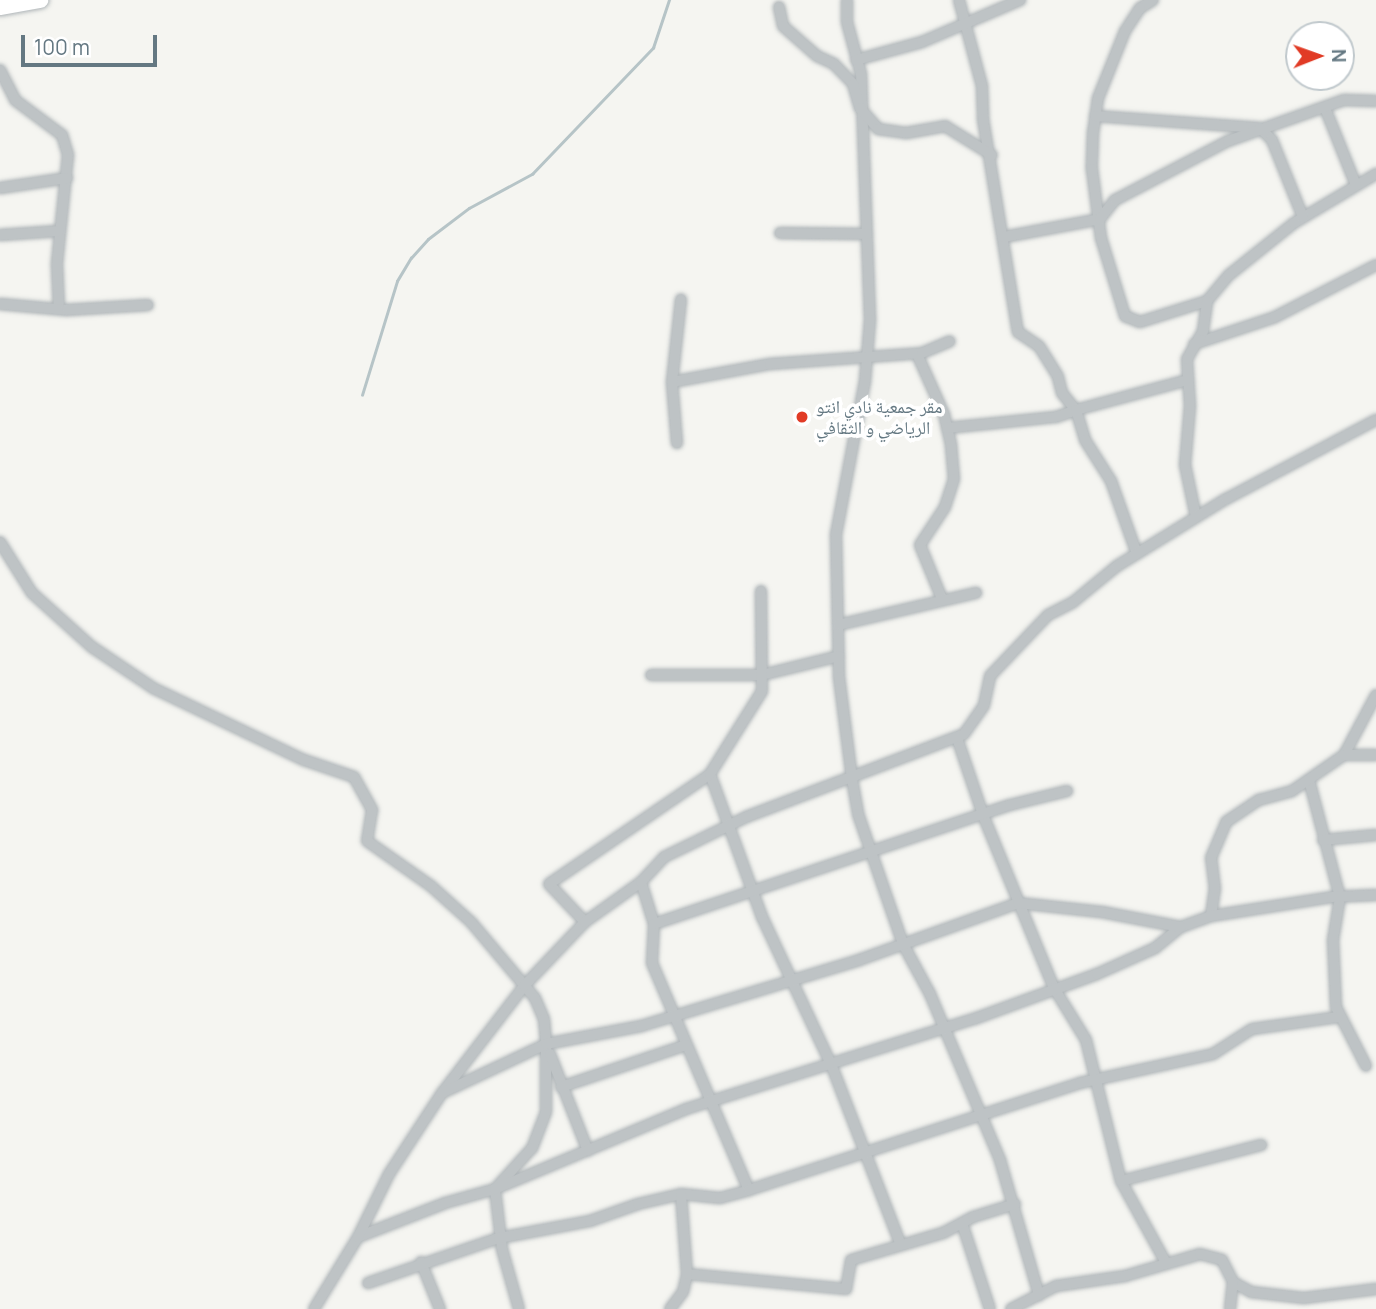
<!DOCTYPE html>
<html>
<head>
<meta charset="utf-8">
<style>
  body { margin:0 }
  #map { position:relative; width:1376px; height:1309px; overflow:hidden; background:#f5f5f1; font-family:Manrope,"Noto Naskh Arabic",sans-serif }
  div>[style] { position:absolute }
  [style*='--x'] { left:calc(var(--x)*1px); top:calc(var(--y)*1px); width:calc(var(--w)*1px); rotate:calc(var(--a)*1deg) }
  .stream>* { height:2.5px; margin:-1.25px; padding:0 1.25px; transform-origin:1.25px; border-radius:1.25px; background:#b6c4c7 }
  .roads { filter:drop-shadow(0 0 2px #afb5b8) drop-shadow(0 0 2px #afb5b8) }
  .minor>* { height:10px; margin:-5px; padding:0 5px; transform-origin:5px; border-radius:5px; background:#bec3c5 }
  .primary>* { height:16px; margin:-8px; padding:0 8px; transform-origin:8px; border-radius:8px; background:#fff }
  .dots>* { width:19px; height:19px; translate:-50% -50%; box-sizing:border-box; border:4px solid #fff; border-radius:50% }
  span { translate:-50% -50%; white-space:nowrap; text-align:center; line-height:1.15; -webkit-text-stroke:7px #fff; paint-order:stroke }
  .poi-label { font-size:18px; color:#647882 }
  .left { translate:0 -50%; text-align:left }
  .north { position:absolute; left:1285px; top:21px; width:70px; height:70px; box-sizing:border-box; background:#fff; border:2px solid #c1c9cd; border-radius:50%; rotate:89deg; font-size:19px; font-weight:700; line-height:28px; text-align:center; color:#647882 }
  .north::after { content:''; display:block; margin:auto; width:24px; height:32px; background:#e13b25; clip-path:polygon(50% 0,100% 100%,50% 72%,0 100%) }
  .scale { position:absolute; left:21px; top:35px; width:136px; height:32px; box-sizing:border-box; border:4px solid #647882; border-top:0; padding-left:9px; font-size:21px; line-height:24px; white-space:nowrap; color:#647882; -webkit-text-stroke:5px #fff; paint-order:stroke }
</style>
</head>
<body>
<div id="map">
  <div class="stream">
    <div style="--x:362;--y:395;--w:119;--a:-72.9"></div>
    <div style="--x:397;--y:281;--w:27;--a:-59"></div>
    <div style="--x:411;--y:258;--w:25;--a:-48"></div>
    <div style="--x:428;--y:239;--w:51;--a:-37.1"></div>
    <div style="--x:469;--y:208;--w:72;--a:-28.4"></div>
    <div style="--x:532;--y:174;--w:175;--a:-46.2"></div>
    <div style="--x:653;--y:48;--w:51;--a:-71.6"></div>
  </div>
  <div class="roads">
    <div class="minor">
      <div style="--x:847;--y:0;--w:22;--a:90"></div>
      <div style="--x:847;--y:22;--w:54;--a:74.9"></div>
      <div style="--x:861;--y:74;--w:246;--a:87.9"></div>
      <div style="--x:870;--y:320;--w:61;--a:94.7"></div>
      <div style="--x:865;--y:381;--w:156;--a:100.7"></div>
      <div style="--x:836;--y:534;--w:143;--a:88.8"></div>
      <div style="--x:839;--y:677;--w:103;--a:82.7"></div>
      <div style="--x:852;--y:779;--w:36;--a:80"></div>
      <div style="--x:858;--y:814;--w:138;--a:70.9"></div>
      <div style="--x:903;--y:944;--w:57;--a:61.6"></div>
      <div style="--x:930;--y:994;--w:180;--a:67.1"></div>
      <div style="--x:1000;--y:1160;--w:141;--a:73.9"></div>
      <div style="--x:959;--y:0;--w:89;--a:75"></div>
      <div style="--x:982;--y:86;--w:33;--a:88"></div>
      <div style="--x:983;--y:119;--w:216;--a:80.7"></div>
      <div style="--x:1018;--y:332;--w:25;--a:34"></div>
      <div style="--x:1039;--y:346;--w:36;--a:58"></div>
      <div style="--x:1058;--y:377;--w:16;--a:76"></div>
      <div style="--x:1062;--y:393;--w:22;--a:51"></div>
      <div style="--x:1076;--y:410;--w:116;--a:-15"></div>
      <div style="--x:1153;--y:0;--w:15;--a:148"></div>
      <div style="--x:1140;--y:8;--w:27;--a:123"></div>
      <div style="--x:1125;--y:31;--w:72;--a:111.9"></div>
      <div style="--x:1098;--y:98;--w:34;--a:98"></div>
      <div style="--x:1093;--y:132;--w:37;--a:92"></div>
      <div style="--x:1092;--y:169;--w:70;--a:82.6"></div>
      <div style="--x:1101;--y:238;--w:82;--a:72.9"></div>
      <div style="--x:1125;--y:316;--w:16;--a:22"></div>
      <div style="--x:1140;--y:322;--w:70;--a:-17.4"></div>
      <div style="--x:1207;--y:301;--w:34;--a:-50"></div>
      <div style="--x:1229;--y:275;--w:83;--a:-38.7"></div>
      <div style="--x:1294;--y:223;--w:96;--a:-30.9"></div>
      <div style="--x:779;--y:7;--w:19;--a:78"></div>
      <div style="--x:783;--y:26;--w:45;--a:41.4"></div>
      <div style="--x:817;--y:56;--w:19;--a:25"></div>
      <div style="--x:834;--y:64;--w:28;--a:46"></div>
      <div style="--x:853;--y:84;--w:25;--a:74"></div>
      <div style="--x:860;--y:108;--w:28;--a:49"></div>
      <div style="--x:878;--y:129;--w:28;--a:8"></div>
      <div style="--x:906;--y:133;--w:40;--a:-10"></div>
      <div style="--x:945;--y:126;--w:55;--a:31.7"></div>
      <div style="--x:856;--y:60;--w:68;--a:-15.3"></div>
      <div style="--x:922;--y:42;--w:107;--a:-23.2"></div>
      <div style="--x:0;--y:70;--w:34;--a:63"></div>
      <div style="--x:15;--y:100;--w:59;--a:36.7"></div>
      <div style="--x:62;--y:135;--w:21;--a:73"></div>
      <div style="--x:68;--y:155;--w:110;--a:95.8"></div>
      <div style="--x:57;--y:264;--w:45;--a:87.5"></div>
      <div style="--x:1325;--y:108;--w:83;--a:68.1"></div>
      <div style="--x:1095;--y:116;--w:165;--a:4.2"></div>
      <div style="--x:1260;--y:128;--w:17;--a:45"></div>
      <div style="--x:1272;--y:140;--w:83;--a:68.1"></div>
      <div style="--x:0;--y:188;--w:68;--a:-8.5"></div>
      <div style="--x:780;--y:233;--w:87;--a:0.7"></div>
      <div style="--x:0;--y:235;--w:59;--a:-3.9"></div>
      <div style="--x:1004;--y:237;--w:98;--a:-10.6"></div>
      <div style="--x:1100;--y:219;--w:24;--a:-52"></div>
      <div style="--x:1115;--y:200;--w:127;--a:-27.6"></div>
      <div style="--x:1228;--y:141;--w:123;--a:-19.5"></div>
      <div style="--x:1344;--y:100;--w:32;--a:2"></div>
      <div style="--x:0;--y:304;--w:67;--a:5.1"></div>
      <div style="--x:67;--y:310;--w:81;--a:-3.5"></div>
      <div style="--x:1194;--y:344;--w:85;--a:-18.4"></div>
      <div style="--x:1275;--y:317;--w:114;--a:-27.2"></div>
      <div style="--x:917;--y:354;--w:66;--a:65.8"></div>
      <div style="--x:944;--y:414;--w:32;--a:77"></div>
      <div style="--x:951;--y:445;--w:34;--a:85"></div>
      <div style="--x:954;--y:479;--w:29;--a:108"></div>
      <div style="--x:945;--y:507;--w:45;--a:123.3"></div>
      <div style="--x:920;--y:545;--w:58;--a:67.8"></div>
      <div style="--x:672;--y:382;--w:100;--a:-10.4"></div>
      <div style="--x:770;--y:364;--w:152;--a:-4.1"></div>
      <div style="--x:922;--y:353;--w:30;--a:-23"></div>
      <div style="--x:947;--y:428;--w:110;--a:-5.8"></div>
      <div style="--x:1056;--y:417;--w:21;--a:-19"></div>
      <div style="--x:1076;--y:410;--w:31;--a:73"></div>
      <div style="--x:1085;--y:440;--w:49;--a:57.6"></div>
      <div style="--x:1111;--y:481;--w:77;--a:70.4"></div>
      <div style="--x:677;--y:443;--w:61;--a:-94.7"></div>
      <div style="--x:672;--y:382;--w:83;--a:-83.8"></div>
      <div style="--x:1196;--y:517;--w:53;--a:-101.9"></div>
      <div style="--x:1185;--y:465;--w:59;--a:-85.2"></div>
      <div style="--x:1190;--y:406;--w:47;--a:-93.7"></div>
      <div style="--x:1187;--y:359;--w:32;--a:-60"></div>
      <div style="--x:1203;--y:331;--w:30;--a:-82"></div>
      <div style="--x:0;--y:542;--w:60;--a:57.9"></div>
      <div style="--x:32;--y:593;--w:81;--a:42"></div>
      <div style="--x:92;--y:647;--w:73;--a:33.9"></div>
      <div style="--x:153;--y:688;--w:167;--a:25.5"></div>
      <div style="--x:304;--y:760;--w:53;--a:18.8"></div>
      <div style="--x:354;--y:777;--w:38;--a:61"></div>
      <div style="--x:372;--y:810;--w:31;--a:99"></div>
      <div style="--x:367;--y:841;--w:78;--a:35.1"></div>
      <div style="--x:431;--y:886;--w:54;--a:42"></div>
      <div style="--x:471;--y:922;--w:99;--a:49.9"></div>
      <div style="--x:535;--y:998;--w:23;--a:67"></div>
      <div style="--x:544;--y:1019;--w:25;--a:85"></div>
      <div style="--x:546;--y:1044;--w:68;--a:90"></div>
      <div style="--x:546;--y:1112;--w:39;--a:111"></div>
      <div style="--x:532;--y:1148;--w:55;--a:132.1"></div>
      <div style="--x:495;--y:1189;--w:60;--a:83.3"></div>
      <div style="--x:502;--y:1249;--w:62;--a:74.2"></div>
      <div style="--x:838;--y:625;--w:142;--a:-13.1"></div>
      <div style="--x:651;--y:675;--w:111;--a:0"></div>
      <div style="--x:762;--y:675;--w:79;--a:-13.9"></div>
      <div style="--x:957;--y:738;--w:81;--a:71.3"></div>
      <div style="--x:983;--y:815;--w:187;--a:67.7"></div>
      <div style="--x:1054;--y:988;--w:61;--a:58.4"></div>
      <div style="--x:1086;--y:1040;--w:145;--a:76.1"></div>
      <div style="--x:1121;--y:1181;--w:94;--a:61.2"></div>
      <div style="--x:1344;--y:755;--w:68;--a:-61.9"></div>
      <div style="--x:710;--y:774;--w:152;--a:70"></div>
      <div style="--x:762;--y:917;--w:162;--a:64.9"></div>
      <div style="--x:831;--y:1064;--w:194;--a:68.9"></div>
      <div style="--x:1309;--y:780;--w:121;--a:75.2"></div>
      <div style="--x:1340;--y:897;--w:44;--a:99.2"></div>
      <div style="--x:1333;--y:940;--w:67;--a:87.4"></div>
      <div style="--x:1336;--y:1007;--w:66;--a:63"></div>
      <div style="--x:1323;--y:840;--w:53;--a:-5.4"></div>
      <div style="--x:641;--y:882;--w:44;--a:72.8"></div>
      <div style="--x:654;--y:924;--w:39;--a:93"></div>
      <div style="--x:652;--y:963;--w:247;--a:66.9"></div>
      <div style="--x:1211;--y:916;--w:27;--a:-82"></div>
      <div style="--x:1215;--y:889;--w:31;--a:-97"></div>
      <div style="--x:1211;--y:858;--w:39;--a:-67"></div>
      <div style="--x:1226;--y:822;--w:40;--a:-34"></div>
      <div style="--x:1259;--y:800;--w:34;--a:-15"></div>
      <div style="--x:1292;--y:791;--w:63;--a:-34.7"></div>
      <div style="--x:1344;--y:755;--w:32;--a:0"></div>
      <div style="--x:585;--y:922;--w:52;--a:-133.5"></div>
      <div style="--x:549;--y:884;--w:195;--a:-34.3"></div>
      <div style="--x:710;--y:774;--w:98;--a:-57.9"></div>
      <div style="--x:762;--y:691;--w:100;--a:-90.6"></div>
      <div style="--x:654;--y:924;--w:375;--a:-18.5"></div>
      <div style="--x:1010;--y:805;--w:59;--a:-13.8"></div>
      <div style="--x:550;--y:1054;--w:104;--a:68.6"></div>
      <div style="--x:561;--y:1087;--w:132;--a:-18.6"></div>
      <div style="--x:442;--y:1093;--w:135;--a:-52.5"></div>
      <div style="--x:524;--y:986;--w:88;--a:-46.4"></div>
      <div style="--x:585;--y:922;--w:69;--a:-35.5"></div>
      <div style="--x:641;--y:882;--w:34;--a:-47"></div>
      <div style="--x:664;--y:857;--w:91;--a:-26"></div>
      <div style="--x:746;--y:817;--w:233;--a:-20.8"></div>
      <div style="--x:964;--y:734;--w:35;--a:-55"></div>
      <div style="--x:984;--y:705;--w:30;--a:-78"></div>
      <div style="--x:990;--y:676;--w:84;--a:-46.4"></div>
      <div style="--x:1048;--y:615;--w:27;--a:-27"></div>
      <div style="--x:1072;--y:603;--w:58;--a:-39.4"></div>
      <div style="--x:1117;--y:566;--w:128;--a:-31.6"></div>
      <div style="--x:1226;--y:499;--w:170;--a:-27.8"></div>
      <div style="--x:1121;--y:1181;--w:145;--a:-14.4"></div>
      <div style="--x:962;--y:1223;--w:90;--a:72"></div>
      <div style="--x:358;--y:1237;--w:93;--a:-21.3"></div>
      <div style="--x:445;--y:1203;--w:52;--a:-15.6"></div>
      <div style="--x:495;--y:1189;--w:207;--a:-22.7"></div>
      <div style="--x:686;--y:1109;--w:302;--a:-17.4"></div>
      <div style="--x:974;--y:1019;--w:131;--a:-20.1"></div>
      <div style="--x:1097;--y:974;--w:64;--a:-24.1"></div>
      <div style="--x:1155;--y:948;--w:33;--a:-39"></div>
      <div style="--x:1181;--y:927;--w:32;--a:-20"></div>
      <div style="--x:1211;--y:916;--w:122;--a:-8.9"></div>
      <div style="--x:1332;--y:897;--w:44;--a:-2.6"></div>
      <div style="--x:421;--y:1262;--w:51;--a:68"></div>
      <div style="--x:687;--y:1274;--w:160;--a:5.4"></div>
      <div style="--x:846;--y:1289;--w:29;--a:-80"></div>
      <div style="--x:851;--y:1260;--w:96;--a:-16.4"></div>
      <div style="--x:943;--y:1233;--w:34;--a:-28"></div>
      <div style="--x:973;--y:1217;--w:44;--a:-17.2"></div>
      <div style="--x:368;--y:1283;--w:139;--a:-19"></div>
      <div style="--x:499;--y:1238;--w:93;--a:-10.6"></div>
      <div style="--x:590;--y:1221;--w:51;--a:-19.5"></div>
      <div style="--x:638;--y:1204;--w:44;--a:-13.1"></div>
      <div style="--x:681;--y:1194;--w:39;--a:6"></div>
      <div style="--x:720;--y:1198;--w:30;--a:-15"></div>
      <div style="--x:749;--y:1190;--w:348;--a:-17.9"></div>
      <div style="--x:1080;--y:1083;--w:136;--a:-12.3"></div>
      <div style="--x:1213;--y:1054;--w:46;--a:-32.7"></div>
      <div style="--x:1252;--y:1029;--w:87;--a:-7.9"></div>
      <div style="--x:314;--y:1309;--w:84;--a:-58.6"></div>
      <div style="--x:358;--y:1237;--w:70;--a:-63.8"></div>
      <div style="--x:389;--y:1174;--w:97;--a:-56.8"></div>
      <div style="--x:442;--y:1093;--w:115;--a:-25.2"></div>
      <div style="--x:546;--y:1044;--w:97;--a:-10.7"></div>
      <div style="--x:641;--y:1026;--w:228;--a:-16.8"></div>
      <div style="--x:859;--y:960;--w:169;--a:-19.7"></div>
      <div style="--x:1018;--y:903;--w:84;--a:6.1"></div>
      <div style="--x:1102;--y:912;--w:80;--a:10.8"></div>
      <div style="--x:670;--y:1309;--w:21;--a:-53"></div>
      <div style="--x:683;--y:1292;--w:18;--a:-77"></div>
      <div style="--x:687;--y:1274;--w:80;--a:-94.3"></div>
      <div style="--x:1011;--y:1309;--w:51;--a:-27.1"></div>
      <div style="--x:1056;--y:1286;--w:70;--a:-8.2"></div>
      <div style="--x:1125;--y:1276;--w:78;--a:-16.3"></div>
      <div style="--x:1200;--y:1254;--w:23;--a:15"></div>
      <div style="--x:1222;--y:1260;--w:25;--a:63"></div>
      <div style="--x:1233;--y:1282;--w:21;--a:29"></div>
      <div style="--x:1251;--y:1292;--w:53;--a:6.5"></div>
      <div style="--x:1304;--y:1298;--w:73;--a:-7.1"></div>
      <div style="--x:1230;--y:1309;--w:27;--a:-84"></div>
    </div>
    <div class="primary">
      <div style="--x:0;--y:7;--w:41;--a:-9.9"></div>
    </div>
  </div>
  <div class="dots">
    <div style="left:802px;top:417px;background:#e13b25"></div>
  </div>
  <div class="poi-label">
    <span class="left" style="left:816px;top:417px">مقر جمعية نادي انتو<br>الرياضي و الثقافي</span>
  </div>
  <div class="north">N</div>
  <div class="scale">100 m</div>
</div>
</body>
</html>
